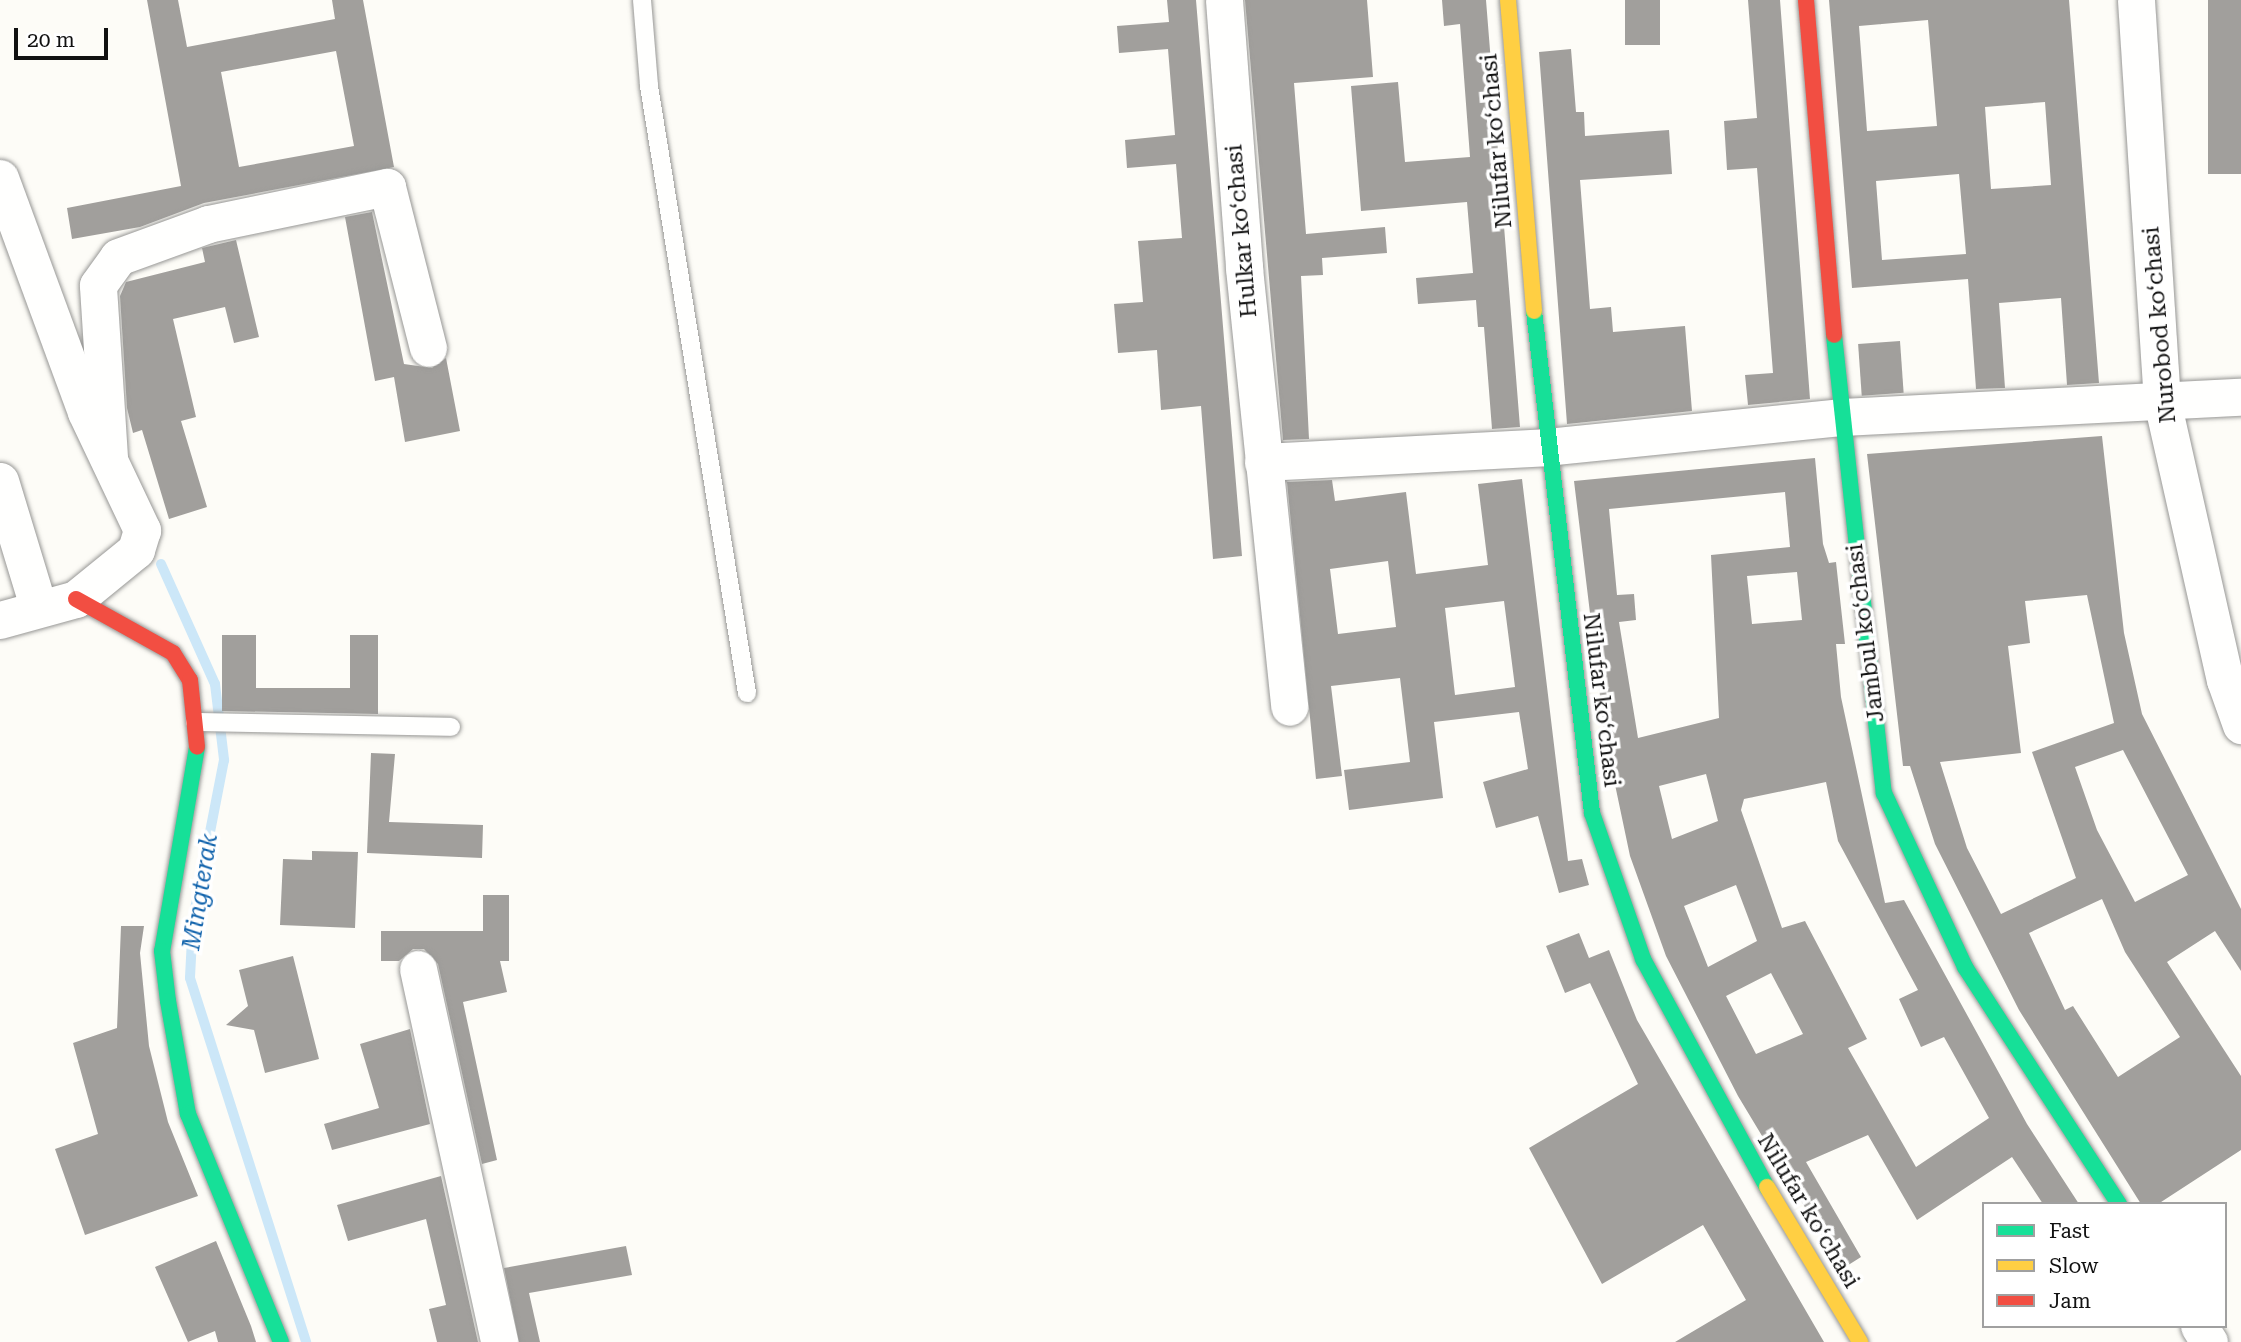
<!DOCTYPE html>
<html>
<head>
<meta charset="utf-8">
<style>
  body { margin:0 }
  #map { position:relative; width:2241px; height:1342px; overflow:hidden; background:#fdfcf7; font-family:"Roboto Serif",serif }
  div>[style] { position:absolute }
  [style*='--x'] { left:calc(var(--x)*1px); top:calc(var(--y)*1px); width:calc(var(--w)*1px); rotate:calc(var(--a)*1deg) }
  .stream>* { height:10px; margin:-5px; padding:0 5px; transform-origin:5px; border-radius:5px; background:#cce7f8 }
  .building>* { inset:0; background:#a19f9c; transform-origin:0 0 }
  .roads { filter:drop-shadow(0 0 2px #979795) drop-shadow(0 0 2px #979795) }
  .lane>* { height:18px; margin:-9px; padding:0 9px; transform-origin:9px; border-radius:9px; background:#fffffe }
  .street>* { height:37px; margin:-18.5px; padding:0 18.5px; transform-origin:18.5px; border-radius:18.5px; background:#fffffe }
  .fast>* { height:16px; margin:-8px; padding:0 8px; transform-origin:8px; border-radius:8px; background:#16e098 }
  .slow>* { height:16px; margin:-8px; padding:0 8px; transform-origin:8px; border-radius:8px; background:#ffcf43 }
  .jam>* { height:16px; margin:-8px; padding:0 8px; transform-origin:8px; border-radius:8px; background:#f24e42 }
  span { translate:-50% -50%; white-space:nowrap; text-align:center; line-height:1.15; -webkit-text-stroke:7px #fff; paint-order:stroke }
  .street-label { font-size:23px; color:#111 }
  .water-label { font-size:24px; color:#1163ac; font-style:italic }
  .legend { position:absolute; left:1982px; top:1202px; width:245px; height:126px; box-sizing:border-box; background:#fff; border:2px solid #a0a0a0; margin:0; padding:9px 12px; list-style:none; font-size:21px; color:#111 }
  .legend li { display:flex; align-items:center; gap:14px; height:35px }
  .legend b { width:35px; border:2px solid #a0a0a0 }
  .scale { position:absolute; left:14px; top:28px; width:94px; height:32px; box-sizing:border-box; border:4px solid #111; border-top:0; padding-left:9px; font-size:21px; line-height:24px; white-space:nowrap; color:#111; -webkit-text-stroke:5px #fff; paint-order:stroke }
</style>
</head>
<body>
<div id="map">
  <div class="stream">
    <div style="--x:161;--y:564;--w:132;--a:65.8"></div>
    <div style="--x:215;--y:684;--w:77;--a:83.2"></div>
    <div style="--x:224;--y:760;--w:163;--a:101"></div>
    <div style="--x:193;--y:920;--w:58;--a:93"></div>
    <div style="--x:190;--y:978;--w:382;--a:72.3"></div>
  </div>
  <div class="building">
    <div style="clip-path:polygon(evenodd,147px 0,178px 0,187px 47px,335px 19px,332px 0,363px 0,394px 167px,204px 203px,140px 227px,72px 239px,67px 208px,181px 186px,147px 0,336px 51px,354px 146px,239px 167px,221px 72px,336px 51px)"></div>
    <div style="clip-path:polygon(1167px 0,1196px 0,1242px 556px,1213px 559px,1201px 406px,1161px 410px,1157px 350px,1118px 353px,1114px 304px,1143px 302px,1138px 241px,1182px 238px,1176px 164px,1127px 168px,1125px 140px,1175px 135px,1168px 49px,1119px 53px,1117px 26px,1169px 22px)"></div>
    <div style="clip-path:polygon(1245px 0,1367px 0,1373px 77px,1294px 83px,1306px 234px,1385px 227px,1387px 253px,1322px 258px,1323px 275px,1301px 276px,1309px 439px,1283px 440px)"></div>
    <div style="clip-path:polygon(1442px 0,1486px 0,1520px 427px,1492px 429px,1484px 327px,1478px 327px,1476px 300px,1418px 304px,1416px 278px,1473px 273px,1467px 202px,1361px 211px,1351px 86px,1398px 82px,1405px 162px,1470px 157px,1460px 24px,1444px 26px)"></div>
    <div style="left:1625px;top:0;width:35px;height:45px"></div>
    <div style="clip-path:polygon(1748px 0,1780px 0,1810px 399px,1748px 405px,1745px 375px,1773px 373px,1757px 168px,1727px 170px,1724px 121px,1757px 118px)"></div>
    <div style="clip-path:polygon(evenodd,1829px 0,2069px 0,2099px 383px,2067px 385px,2061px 298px,1999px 303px,2005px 388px,1976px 389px,1968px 279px,1852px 288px,1829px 0,1928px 20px,1937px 126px,1867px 131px,1859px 26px,1928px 20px,1829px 0,2045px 102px,2051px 185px,1991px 189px,1985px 107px,2045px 102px,1829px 0,1959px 174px,1966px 254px,1882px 260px,1876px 181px,1959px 174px)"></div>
    <div style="left:2208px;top:0;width:33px;height:174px"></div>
    <div style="clip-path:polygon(1571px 49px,1576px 112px,1584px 112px,1585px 136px,1669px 130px,1672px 174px,1580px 180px,1590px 309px,1611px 307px,1613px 332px,1685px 326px,1692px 411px,1567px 424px,1539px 52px)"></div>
    <div style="clip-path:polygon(372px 212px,404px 364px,432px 368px,446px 358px,460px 431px,405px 442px,394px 377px,375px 381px,345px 217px)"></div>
    <div style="clip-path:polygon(236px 240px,259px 337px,234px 343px,225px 307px,173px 319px,196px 417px,181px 421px,207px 507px,169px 519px,142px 430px,133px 433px,127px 408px,120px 296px,126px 282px,205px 262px,202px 248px)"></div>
    <div style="left:1900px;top:341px;width:52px;height:42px;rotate:86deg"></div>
    <div style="clip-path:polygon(evenodd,2102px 436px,2124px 633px,2142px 714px,2241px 909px,2241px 971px,2215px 931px,2167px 962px,2241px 1076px,2241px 1150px,2158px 1204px,2141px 1204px,2019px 1010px,1935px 844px,1910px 766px,1903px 766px,1867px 454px,2102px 436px,2087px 595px,2114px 723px,2032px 752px,2076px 878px,2001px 914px,1967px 848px,1940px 762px,2021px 753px,2008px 646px,2030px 643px,2025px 601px,2087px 595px,2102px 436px,2123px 750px,2188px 875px,2135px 902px,2097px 830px,2075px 767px,2123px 750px,2102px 436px,2102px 899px,2125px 952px,2180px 1037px,2118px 1077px,2073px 1006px,2065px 1010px,2029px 933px,2102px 899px)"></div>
    <div style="clip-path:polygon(evenodd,1815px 458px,1823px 544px,1829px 563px,1836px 562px,1845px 644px,1836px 644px,1841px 697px,1885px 903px,1904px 900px,2027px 1124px,2079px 1204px,2043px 1204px,2012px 1157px,1917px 1220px,1868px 1135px,1806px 1162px,1861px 1257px,1842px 1269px,1738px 1096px,1666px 956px,1630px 856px,1605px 737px,1574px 481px,1815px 458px,1785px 492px,1790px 547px,1711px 555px,1719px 718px,1638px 738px,1619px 622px,1636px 620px,1634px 594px,1617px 595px,1609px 509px,1785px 492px,1815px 458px,1797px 572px,1802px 620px,1752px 624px,1747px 576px,1797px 572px,1815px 458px,1706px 774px,1718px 821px,1672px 839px,1659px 786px,1706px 774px,1815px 458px,1826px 782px,1838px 841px,1918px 990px,1899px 999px,1921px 1047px,1944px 1037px,1989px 1118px,1916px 1167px,1848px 1048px,1867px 1039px,1805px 921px,1782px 928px,1741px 810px,1744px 799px,1826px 782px,1815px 458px,1736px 885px,1757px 941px,1708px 967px,1684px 906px,1736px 885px,1815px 458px,1771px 973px,1803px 1034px,1756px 1054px,1726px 996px,1771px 973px)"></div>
    <div style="clip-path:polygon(evenodd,1522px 479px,1568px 861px,1582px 859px,1589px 885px,1559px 893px,1538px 816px,1496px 828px,1483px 782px,1528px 769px,1519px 712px,1434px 722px,1443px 798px,1349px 810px,1344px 770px,1410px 762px,1400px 678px,1331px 686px,1342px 776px,1316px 779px,1287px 482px,1332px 480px,1335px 501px,1406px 492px,1416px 574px,1488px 565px,1478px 484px,1522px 479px,1388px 561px,1396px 627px,1338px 634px,1330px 569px,1388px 561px,1522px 479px,1504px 601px,1515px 687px,1455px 695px,1445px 608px,1504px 601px)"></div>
    <div style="clip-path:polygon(222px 635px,256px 635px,256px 688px,350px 688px,350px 635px,378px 635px,378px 714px,222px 711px)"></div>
    <div style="clip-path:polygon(371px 753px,395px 754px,389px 822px,483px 825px,482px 858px,367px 853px)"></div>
    <div style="clip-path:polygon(312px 851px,358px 852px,355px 928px,280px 925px,283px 859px,312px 860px)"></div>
    <div style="clip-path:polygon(483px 895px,509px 895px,509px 961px,500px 961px,507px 992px,463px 1002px,497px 1160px,482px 1164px,438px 964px,424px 949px,413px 949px,399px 961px,381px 961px,381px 931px,483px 931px)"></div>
    <div style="clip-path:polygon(121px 926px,144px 926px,140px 953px,149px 1046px,168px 1122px,198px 1196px,85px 1235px,55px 1149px,98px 1134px,73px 1043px,117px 1028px)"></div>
    <div style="clip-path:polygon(1579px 933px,1589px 958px,1609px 950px,1637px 1020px,1824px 1342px,1675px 1342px,1746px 1300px,1703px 1225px,1602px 1284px,1529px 1148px,1638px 1084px,1590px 983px,1565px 993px,1546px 946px)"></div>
    <div style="clip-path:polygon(293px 956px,319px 1059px,265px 1073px,254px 1030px,226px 1025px,248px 1006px,239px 970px)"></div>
    <div style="clip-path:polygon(410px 1029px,430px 1124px,332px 1150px,324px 1124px,379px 1108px,360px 1044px)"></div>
    <div style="clip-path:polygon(441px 1176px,478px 1342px,437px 1342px,429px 1309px,446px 1305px,426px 1219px,348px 1241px,337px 1205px)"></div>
    <div style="clip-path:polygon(216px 1241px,251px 1326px,256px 1342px,218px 1342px,215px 1331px,188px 1342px,155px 1267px)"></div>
    <div style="clip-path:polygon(626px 1246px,632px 1275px,529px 1293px,540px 1342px,519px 1342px,504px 1268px)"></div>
  </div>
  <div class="roads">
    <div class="lane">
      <div style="--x:642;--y:0;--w:86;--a:85.3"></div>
      <div style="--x:649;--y:86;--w:615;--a:80.83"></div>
      <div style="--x:195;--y:722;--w:256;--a:1.1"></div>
    </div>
    <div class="street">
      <div style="--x:1224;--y:0;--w:269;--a:85.7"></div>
      <div style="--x:1244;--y:268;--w:441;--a:84.1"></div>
      <div style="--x:2136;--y:0;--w:402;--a:86.3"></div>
      <div style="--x:2162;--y:401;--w:286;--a:77.3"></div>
      <div style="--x:2225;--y:680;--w:48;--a:70.4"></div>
      <div style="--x:0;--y:178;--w:249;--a:69.8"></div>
      <div style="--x:86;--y:412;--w:131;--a:64.6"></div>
      <div style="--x:142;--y:530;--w:21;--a:107"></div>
      <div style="--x:136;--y:550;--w:77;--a:140.8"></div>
      <div style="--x:76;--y:599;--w:79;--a:164.6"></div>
      <div style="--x:109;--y:457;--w:172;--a:-93.7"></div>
      <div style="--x:98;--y:285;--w:34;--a:-54"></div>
      <div style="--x:118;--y:257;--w:96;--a:-20.1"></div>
      <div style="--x:208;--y:224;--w:183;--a:-11.7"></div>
      <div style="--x:387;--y:187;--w:166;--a:75.7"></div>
      <div style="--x:1263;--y:462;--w:283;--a:-3"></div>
      <div style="--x:1546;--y:447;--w:297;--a:-5.8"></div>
      <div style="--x:1841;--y:417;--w:400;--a:-2.9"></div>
      <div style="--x:0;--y:481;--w:131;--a:73.1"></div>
      <div style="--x:418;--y:969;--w:382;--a:77.7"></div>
      <div style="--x:2199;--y:1326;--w:19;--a:58"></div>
    </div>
    <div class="fast">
      <div style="--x:1534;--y:311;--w:505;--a:83.41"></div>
      <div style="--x:1592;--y:813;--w:155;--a:70.7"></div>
      <div style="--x:1643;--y:959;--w:260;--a:61.5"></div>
      <div style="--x:1834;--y:335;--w:461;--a:83.8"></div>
      <div style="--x:1884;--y:793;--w:192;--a:65"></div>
      <div style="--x:1965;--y:967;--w:283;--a:57"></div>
      <div style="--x:197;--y:747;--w:207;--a:99.7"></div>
      <div style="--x:162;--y:951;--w:50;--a:83.2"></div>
      <div style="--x:168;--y:1001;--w:115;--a:80"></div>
      <div style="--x:188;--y:1114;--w:246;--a:67.8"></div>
    </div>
    <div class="slow">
      <div style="--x:1508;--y:0;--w:312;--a:85.2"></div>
      <div style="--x:1767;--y:1187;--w:181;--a:59"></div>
    </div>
    <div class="jam">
      <div style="--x:1806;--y:0;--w:336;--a:85.2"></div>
      <div style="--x:76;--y:599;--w:111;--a:29.1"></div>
      <div style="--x:173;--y:653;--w:32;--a:58"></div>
      <div style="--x:190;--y:680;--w:67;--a:84"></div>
    </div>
  </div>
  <div class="street-label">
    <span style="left:1497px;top:141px;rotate:-95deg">Nilufar koʻchasi</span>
    <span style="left:1242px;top:231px;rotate:-95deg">Hulkar koʻchasi</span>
    <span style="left:2160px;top:325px;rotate:-95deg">Nurobod koʻchasi</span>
    <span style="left:1866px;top:633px;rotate:-97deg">Jambul koʻchasi</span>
    <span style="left:1601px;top:700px;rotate:83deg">Nilufar koʻchasi</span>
    <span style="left:1808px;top:1211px;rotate:59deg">Nilufar koʻchasi</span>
  </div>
  <div class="water-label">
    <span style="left:201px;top:892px;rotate:-81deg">Mingterak</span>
  </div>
  <ul class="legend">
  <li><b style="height:9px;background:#16e098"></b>Fast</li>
  <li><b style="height:9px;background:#ffcf43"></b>Slow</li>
  <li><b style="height:9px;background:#f24e42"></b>Jam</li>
  </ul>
  <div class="scale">20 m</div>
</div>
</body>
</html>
